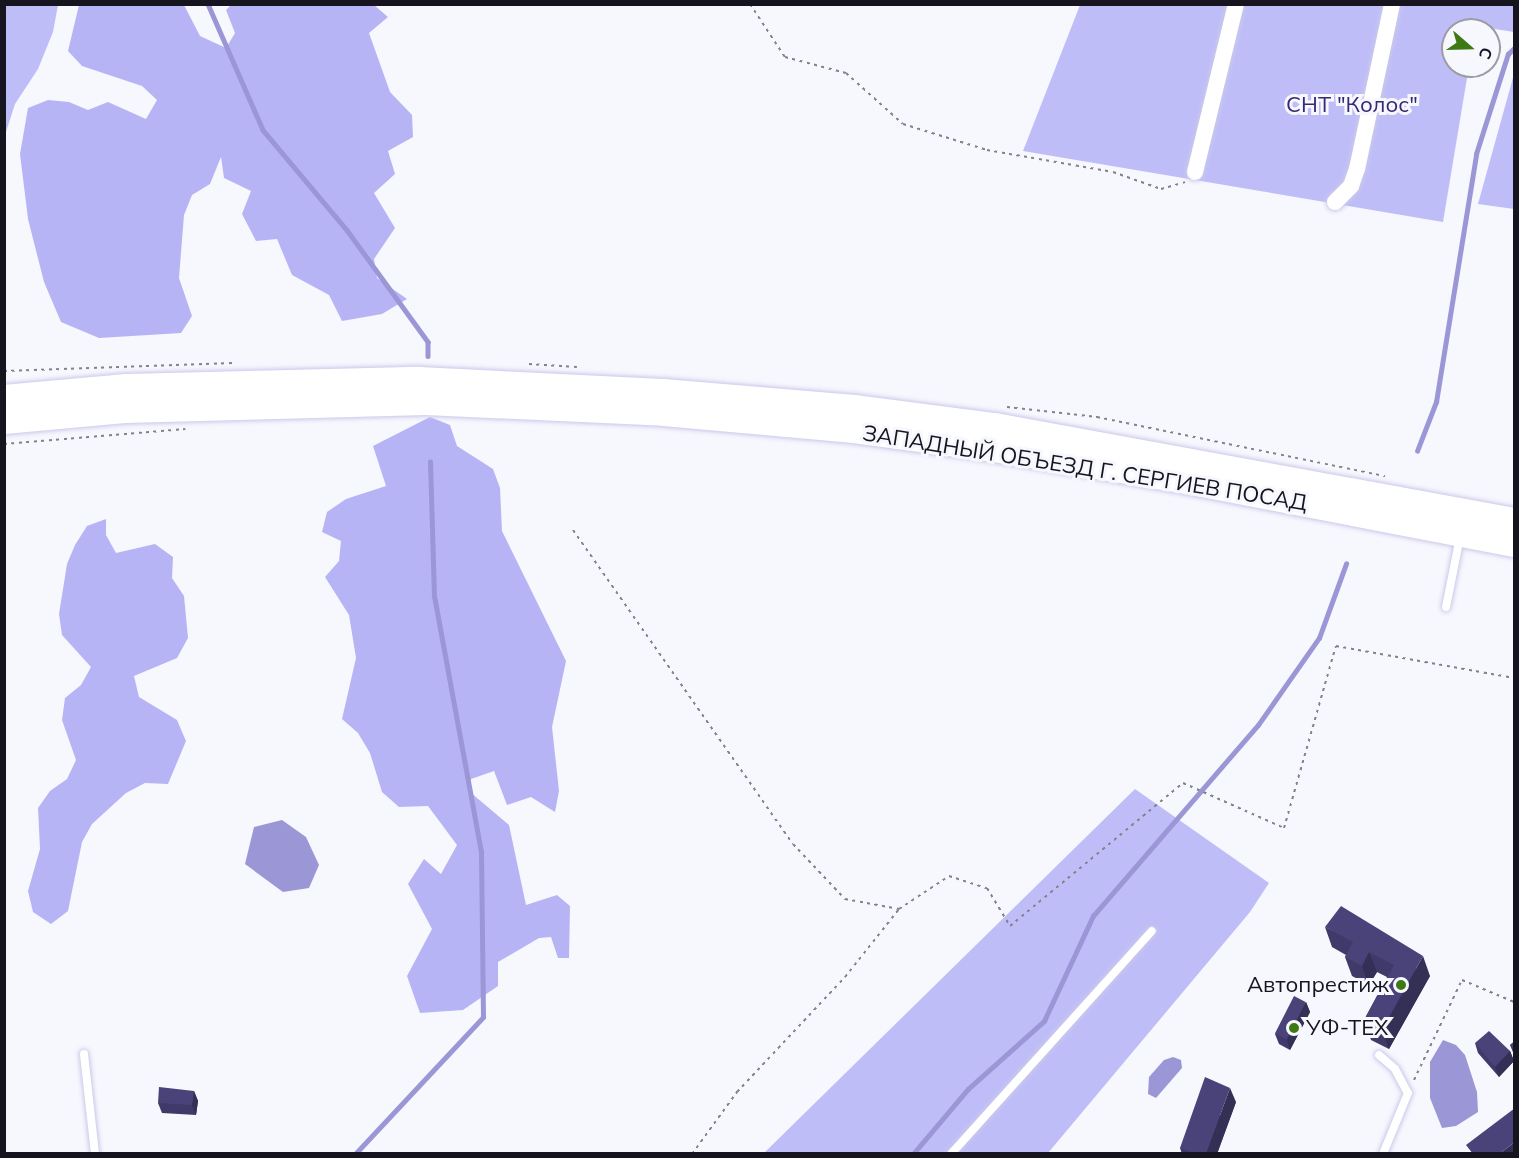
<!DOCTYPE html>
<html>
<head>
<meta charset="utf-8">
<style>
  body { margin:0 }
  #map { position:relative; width:1519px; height:1158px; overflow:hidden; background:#f7f7fe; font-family:Mulish,sans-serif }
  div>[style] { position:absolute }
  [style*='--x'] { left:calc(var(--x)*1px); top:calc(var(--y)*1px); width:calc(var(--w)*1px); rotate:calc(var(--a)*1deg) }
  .green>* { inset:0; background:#bfbdf8 }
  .forest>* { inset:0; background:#b7b4f5 }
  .water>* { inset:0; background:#9b97d6 }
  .stream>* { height:4.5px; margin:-2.25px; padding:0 2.25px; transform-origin:2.25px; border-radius:2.25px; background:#9b97d6 }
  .path>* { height:2px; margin-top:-1px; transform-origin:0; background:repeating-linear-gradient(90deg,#83828b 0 3px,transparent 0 7.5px) }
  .roads { filter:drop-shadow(0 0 2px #cac9ea) drop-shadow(0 0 2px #cac9ea) }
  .service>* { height:8px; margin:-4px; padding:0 4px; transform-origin:4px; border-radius:4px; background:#fff }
  .minor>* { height:16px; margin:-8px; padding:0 8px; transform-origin:8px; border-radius:8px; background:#fff }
  .primary>* { height:26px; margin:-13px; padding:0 13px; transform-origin:13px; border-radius:13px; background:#fff }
  .wall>* { inset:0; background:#3f3a69 }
  .shaded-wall>* { inset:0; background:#332f55 }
  .building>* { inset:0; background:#49437a; transform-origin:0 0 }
  .dots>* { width:16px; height:16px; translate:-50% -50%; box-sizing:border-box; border:3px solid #f7f7fe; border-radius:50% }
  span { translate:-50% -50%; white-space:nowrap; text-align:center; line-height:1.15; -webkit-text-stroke:6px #f7f7fe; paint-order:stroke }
  .park-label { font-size:22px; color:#362872 }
  .street-label { font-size:22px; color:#15141f }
  .poi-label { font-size:22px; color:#15141f }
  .right { translate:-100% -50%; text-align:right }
  .left { translate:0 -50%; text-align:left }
  .frame { position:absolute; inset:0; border:6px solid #15141f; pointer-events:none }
  .north { position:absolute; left:1441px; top:18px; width:60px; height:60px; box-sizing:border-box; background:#f7f7fe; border:2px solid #9d9ca5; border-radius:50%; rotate:110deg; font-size:16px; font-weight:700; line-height:24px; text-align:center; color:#15141f }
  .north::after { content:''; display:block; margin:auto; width:21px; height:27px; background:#3d7a16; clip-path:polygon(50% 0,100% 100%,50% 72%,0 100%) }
</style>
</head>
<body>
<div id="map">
  <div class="green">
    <div style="clip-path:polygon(5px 4px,58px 5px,53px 32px,38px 69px,15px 104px,5px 135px)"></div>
    <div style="clip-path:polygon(1080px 5px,1514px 5px,1514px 32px,1476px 26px,1475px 30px,1453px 30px,1453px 66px,1469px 66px,1443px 222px,1023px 151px)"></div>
    <div style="clip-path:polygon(1514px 74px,1514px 209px,1478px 204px)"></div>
    <div style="clip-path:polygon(1135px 789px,1269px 883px,1250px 912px,1048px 1153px,763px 1154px)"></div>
  </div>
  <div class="forest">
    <div style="clip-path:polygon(79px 5px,184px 5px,200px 36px,226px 48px,235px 33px,226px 10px,231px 5px,374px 5px,388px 17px,369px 33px,390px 92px,412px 115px,413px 137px,388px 151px,395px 174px,374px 193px,395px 228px,374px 259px,377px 278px,407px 299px,382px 314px,342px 321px,329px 295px,292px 275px,277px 239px,256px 241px,242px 214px,251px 191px,224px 178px,221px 157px,210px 184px,192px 195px,184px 215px,179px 278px,192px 316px,181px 333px,99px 338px,61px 322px,44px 282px,28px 219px,20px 154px,28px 108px,48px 100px,69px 102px,88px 110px,108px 102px,146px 119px,157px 100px,142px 86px,82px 66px,68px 51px)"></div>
    <div style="clip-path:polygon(430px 417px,450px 425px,457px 446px,493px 469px,500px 488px,502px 531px,566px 661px,552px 727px,559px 791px,555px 812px,531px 797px,507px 805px,494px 771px,471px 779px,470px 792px,509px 825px,526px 905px,557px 895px,570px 906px,569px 958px,558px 958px,551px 937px,539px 938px,498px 962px,498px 986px,463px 1010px,420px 1013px,407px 976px,432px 929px,408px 884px,424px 859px,441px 874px,457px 845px,428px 806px,399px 807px,382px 792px,370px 753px,358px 733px,342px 719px,356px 658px,349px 615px,325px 577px,339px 561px,341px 541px,322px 532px,327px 512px,346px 499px,386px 486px,373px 446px)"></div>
    <div style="clip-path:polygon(106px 519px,106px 535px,116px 553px,155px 544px,173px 557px,172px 578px,184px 596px,188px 638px,177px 658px,134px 676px,139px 697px,177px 720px,186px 741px,168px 784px,145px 783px,126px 793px,92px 824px,82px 842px,68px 911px,51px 924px,33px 912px,28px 891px,40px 849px,38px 808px,50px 791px,67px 779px,76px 760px,62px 720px,65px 698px,81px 685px,91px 667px,62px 635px,59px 614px,67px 564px,75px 545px,87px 526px)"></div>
  </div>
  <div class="water">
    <div style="clip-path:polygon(282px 820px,306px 837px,319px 865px,309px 888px,283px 892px,245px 864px,254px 827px)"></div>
    <div style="clip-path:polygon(1443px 1040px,1456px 1045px,1465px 1055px,1477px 1092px,1478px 1112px,1456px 1126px,1442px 1128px,1430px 1098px,1430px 1062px)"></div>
    <div style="clip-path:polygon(1173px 1057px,1181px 1060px,1182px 1068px,1156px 1098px,1148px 1094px,1149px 1077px,1164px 1060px)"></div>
  </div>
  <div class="stream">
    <div style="--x:208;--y:4;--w:137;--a:66.4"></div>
    <div style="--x:263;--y:130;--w:131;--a:50"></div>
    <div style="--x:347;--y:230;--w:138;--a:54.1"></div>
    <div style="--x:428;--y:342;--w:14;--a:90"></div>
    <div style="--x:1417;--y:451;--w:53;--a:-68.8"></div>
    <div style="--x:1436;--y:402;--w:251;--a:-80.8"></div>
    <div style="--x:1476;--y:154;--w:105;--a:-72.3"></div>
    <div style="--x:1508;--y:54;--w:8;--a:-45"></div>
    <div style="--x:355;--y:1154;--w:187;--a:-46.9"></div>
    <div style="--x:483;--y:1017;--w:165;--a:-90.7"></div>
    <div style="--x:481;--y:852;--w:259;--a:-100.4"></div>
    <div style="--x:434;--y:597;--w:135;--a:-91.7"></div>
    <div style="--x:913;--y:1154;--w:85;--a:-49.8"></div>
    <div style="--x:968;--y:1089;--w:102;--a:-41.8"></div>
    <div style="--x:1044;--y:1021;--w:116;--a:-65"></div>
    <div style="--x:1093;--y:916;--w:252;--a:-49.2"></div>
    <div style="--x:1258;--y:725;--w:106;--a:-55"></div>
    <div style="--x:1319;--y:638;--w:79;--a:-70"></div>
  </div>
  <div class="path">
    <div style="--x:750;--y:4;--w:64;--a:56.6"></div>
    <div style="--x:785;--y:57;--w:63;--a:14.7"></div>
    <div style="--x:846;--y:73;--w:76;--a:41.8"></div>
    <div style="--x:903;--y:124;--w:88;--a:17.2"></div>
    <div style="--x:987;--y:150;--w:128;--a:9.9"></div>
    <div style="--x:1113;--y:172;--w:51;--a:19.5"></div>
    <div style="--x:1161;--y:189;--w:25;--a:-16"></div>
    <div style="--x:529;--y:364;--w:48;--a:3.6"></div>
    <div style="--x:4;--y:371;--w:229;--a:-2"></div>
    <div style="--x:1007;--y:407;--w:91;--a:6.3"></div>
    <div style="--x:1097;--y:417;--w:294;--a:11.6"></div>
    <div style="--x:4;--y:444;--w:182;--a:-4.7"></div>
    <div style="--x:573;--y:530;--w:383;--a:55"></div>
    <div style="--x:793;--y:844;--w:76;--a:46.6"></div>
    <div style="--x:845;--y:899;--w:55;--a:10.5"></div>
    <div style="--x:1414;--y:1080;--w:111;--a:-64.4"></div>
    <div style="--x:1462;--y:980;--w:56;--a:22.9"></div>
    <div style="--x:692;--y:1154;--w:77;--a:-54"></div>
    <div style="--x:737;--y:1092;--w:158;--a:-46.8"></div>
    <div style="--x:845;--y:977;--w:87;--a:-51.5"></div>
    <div style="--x:899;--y:909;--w:60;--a:-33.4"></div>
    <div style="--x:949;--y:876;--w:40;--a:18"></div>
    <div style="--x:987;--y:888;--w:44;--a:58.8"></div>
    <div style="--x:1010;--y:926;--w:224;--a:-39.6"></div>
    <div style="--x:1183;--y:783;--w:111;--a:24"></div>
    <div style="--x:1284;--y:828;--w:189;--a:-74.1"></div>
    <div style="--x:1336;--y:646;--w:181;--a:10.2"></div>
  </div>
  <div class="roads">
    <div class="service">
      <div style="--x:1446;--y:607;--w:71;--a:-78.7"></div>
      <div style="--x:84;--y:1054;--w:101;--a:83.7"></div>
      <div style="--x:1379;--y:1055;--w:21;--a:41"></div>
      <div style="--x:1395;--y:1069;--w:27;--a:62"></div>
      <div style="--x:1408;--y:1093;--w:66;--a:112.3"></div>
      <div style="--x:951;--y:1154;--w:300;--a:-48"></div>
    </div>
    <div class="minor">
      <div style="--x:1195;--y:172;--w:173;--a:-76.3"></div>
      <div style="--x:1335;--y:202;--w:23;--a:-45"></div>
      <div style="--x:1351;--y:186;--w:18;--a:-71"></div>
      <div style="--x:1357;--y:169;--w:169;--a:-78"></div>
    </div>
    <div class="primary">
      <div style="--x:4;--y:398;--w:123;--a:-5.1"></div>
      <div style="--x:127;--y:387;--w:292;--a:-1.4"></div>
      <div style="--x:419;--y:380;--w:244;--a:2.8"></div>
      <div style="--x:663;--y:392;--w:192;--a:4.8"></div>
      <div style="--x:854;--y:408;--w:142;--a:7.3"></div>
      <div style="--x:995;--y:426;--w:528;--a:10.37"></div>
      <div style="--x:4;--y:421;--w:121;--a:-5.2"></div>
      <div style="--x:125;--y:410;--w:301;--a:-1.5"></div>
      <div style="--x:426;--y:402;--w:238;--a:2.6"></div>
      <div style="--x:664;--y:413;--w:191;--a:5.1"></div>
      <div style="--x:854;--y:430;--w:141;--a:7.7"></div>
      <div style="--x:994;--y:449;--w:196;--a:9.4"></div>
      <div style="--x:1187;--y:481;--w:333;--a:10.9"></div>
    </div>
  </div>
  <div class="wall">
    <div style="clip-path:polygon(1325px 927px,1430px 976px,1389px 1049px,1371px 1040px,1364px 1020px,1387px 977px,1377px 972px,1369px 985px,1352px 976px,1345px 957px,1346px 955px,1332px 947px)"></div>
    <div style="clip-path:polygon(1306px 1002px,1310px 1012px,1290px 1050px,1279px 1044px,1275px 1034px)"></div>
    <div style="clip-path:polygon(1515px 1041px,1515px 1057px,1510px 1045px)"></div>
    <div style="clip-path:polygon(1475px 1043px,1510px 1051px,1514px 1061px,1499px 1077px,1478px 1053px)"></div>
    <div style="clip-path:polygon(194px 1091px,198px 1101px,196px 1115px,162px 1113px,158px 1103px)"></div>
    <div style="clip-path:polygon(1236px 1102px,1217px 1154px,1182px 1154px,1180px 1148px)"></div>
  </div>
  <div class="shaded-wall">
    <div style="clip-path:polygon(1369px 952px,1377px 972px,1369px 985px,1362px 966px)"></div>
    <div style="clip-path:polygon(1423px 956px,1430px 976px,1389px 1049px,1382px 1030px)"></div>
    <div style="clip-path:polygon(1306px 1002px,1310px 1012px,1290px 1050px,1287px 1040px)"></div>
    <div style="clip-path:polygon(1510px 1051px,1514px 1061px,1499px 1077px,1495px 1067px)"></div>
    <div style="clip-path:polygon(1230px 1088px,1236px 1102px,1217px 1154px,1206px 1154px)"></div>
    <div style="clip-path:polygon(194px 1091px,198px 1101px,196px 1115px,192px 1105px)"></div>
    <div style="clip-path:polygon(1515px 1142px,1515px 1154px,1499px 1154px)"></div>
  </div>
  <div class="building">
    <div style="clip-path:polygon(1341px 906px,1423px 956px,1382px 1030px,1364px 1020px,1394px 965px,1369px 952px,1362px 966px,1345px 957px,1353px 942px,1325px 927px)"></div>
    <div style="left:1294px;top:996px;width:13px;height:42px;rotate:27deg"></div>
    <div style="clip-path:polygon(1489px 1031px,1510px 1051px,1495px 1067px,1475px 1043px)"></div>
    <div style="clip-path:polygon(1515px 1041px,1515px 1049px,1510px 1045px)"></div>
    <div style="clip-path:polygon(1205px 1077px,1230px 1088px,1206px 1154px,1195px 1154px,1180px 1148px)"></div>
    <div style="clip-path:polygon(159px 1087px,194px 1091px,192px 1105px,158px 1103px)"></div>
    <div style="clip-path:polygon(1515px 1108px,1515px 1142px,1499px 1154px,1473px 1154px,1466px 1145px)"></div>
  </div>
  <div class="dots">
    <div style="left:1401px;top:985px;background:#3d7a16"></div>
    <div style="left:1294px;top:1028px;background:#3d7a16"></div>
  </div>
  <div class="park-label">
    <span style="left:1352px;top:105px">СНТ "Колос"</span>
  </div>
  <div class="street-label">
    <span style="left:1085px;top:468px;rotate:9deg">ЗАПАДНЫЙ ОБЪЕЗД Г. СЕРГИЕВ ПОСАД</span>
  </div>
  <div class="poi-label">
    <span class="right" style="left:1389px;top:985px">Автопрестиж</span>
    <span class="left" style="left:1306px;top:1028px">УФ-ТЕХ</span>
  </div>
  <div class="frame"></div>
  <div class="north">С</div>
</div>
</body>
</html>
